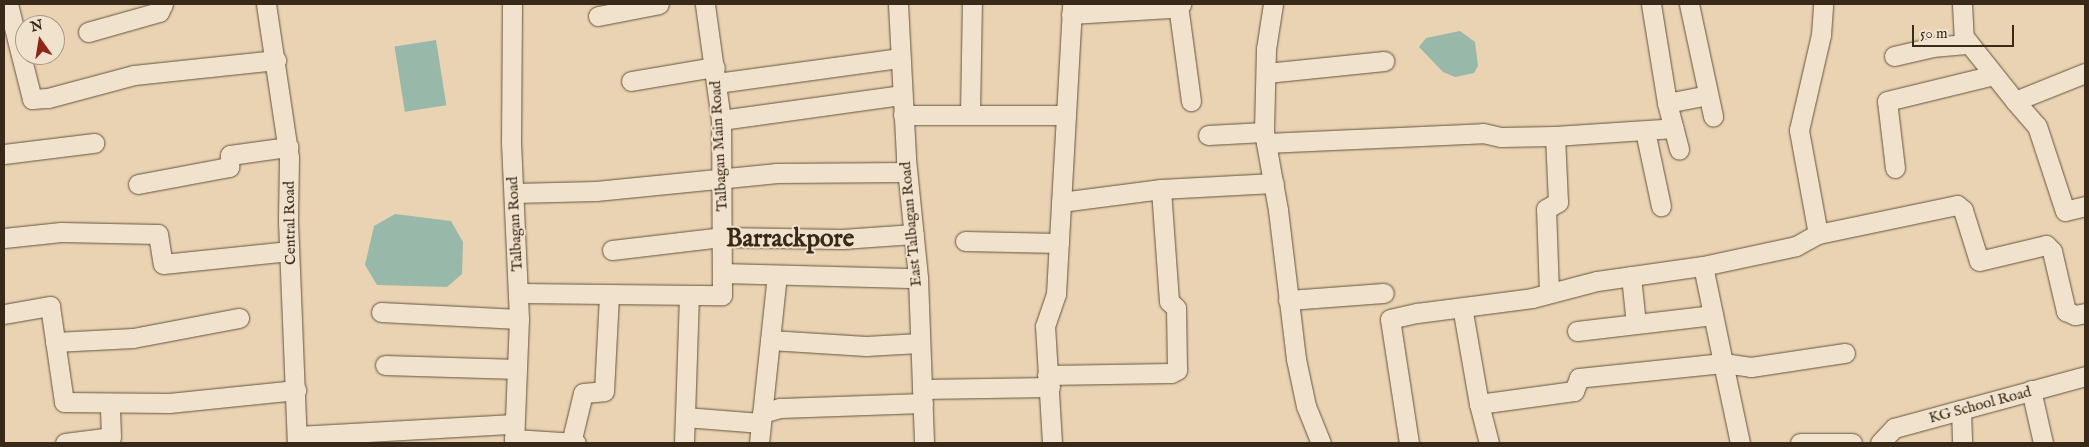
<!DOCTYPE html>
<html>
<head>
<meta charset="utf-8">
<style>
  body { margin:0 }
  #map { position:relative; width:2089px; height:447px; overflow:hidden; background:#e9d3b2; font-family:"IM FELL English",serif }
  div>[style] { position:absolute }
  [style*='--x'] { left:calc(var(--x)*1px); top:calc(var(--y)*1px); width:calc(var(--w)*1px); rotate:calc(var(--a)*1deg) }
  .water>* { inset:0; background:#98b8a9; transform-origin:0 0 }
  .roads { filter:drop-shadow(0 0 1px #65543f) drop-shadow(0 0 1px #65543f) }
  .minor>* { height:19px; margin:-9.5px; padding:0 9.5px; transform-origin:9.5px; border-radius:9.5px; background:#f1e2cd }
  span { translate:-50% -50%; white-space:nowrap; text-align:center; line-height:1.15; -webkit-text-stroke:4px #f1e2cd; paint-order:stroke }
  .street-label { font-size:15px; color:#392919 }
  .town-label { font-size:25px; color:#392919; font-weight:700 }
  .frame { position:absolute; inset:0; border:5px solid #392919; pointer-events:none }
  .north { position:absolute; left:15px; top:15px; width:50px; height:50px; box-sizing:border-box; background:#f1e2cd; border:1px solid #a79885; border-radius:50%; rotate:347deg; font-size:14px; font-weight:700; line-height:20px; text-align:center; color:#392919 }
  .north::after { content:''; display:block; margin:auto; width:18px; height:22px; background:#8f2418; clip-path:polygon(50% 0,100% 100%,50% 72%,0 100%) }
  .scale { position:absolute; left:1912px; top:25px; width:102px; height:22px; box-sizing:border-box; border:2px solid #392919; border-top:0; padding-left:6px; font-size:15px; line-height:18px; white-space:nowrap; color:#392919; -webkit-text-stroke:4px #f1e2cd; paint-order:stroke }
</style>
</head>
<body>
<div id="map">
  <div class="water">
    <div style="clip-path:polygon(1460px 31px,1475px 42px,1478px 66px,1474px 73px,1455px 77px,1443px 72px,1419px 47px,1426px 38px)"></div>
    <div style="left:436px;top:40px;width:66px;height:42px;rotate:81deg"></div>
    <div style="clip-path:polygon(395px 214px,451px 221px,463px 242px,462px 274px,447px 287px,377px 285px,365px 265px,374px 226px)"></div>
  </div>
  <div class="roads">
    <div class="minor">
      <div style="--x:8;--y:4;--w:98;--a:75.8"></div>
      <div style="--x:32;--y:99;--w:16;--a:-4"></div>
      <div style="--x:48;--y:98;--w:89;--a:-15"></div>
      <div style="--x:134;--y:75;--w:143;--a:-6"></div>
      <div style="--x:266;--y:4;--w:155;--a:81.5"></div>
      <div style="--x:289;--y:157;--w:64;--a:90.9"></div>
      <div style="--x:288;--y:221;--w:222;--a:87.7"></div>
      <div style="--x:512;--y:4;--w:138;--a:90.4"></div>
      <div style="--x:511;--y:142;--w:177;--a:87.4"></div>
      <div style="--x:519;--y:319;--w:124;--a:92.3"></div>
      <div style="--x:898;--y:4;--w:155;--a:87"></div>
      <div style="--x:906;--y:159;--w:120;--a:84.2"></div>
      <div style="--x:918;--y:278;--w:165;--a:87.9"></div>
      <div style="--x:1273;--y:4;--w:46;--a:98.8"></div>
      <div style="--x:1266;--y:49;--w:83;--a:91.4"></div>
      <div style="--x:1264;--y:132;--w:79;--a:79.8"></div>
      <div style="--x:1278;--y:210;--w:150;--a:83.1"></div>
      <div style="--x:1296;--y:359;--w:48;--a:78"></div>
      <div style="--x:1306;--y:406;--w:40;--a:68"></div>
      <div style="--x:1651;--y:4;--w:100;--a:80.8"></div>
      <div style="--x:1667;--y:103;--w:48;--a:75.4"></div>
      <div style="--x:1689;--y:4;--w:115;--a:77.9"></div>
      <div style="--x:1962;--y:4;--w:33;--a:87"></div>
      <div style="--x:1964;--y:37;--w:82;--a:51.4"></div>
      <div style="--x:2015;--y:101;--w:75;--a:-21.8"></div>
      <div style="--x:1178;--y:5;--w:97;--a:82.3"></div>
      <div style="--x:1071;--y:14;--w:99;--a:-3.5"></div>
      <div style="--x:1170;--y:8;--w:12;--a:-20"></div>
      <div style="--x:598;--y:16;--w:62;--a:-11.1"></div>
      <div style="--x:88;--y:32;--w:74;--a:-15.7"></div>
      <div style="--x:159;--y:12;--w:9;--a:-63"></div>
      <div style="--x:1894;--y:56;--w:39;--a:-13"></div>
      <div style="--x:1932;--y:47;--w:37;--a:-5"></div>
      <div style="--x:1266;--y:73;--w:119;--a:-5.8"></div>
      <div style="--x:631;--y:81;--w:85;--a:-9.5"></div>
      <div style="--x:717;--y:83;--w:185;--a:-7.8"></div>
      <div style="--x:2015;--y:101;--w:33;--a:49"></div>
      <div style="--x:2037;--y:126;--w:89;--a:71.8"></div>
      <div style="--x:2065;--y:211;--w:21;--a:-14"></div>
      <div style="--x:1667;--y:103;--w:42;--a:-11"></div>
      <div style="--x:970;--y:114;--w:110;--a:-89"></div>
      <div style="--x:903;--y:115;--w:163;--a:0"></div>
      <div style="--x:721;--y:120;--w:183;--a:-7.9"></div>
      <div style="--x:1645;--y:131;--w:77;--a:78"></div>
      <div style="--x:1208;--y:135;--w:56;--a:-3.1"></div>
      <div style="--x:1266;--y:143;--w:217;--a:-2.6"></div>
      <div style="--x:1483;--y:133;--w:18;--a:13"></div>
      <div style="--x:1501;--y:137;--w:54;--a:-1.1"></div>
      <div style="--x:1555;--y:136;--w:119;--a:-3.8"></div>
      <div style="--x:4;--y:154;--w:91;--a:-7"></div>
      <div style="--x:1895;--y:168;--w:67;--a:-96.8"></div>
      <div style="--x:1887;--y:101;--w:110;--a:-13.7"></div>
      <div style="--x:138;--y:184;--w:93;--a:-10.6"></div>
      <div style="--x:229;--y:167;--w:12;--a:-85"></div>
      <div style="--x:230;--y:155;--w:59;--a:-7.9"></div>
      <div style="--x:514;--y:193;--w:82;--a:-1.4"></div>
      <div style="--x:596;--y:191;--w:182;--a:-5.7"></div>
      <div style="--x:777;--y:173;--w:130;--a:-0.4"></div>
      <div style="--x:1061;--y:202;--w:101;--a:-7.4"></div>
      <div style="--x:1161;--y:189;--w:113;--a:-3"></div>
      <div style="--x:1818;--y:234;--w:106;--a:-100.4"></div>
      <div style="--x:1799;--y:130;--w:98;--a:-77"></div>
      <div style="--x:1821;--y:35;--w:31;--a:-86"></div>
      <div style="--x:4;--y:238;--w:57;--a:-6"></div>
      <div style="--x:61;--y:232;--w:97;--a:1.2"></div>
      <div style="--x:158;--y:234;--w:30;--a:81"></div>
      <div style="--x:163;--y:264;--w:127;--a:-5.9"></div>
      <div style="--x:965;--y:241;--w:94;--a:1.2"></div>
      <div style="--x:612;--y:250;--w:112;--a:-6.7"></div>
      <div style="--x:723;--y:237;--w:119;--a:1"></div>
      <div style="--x:842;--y:239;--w:72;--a:-4"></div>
      <div style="--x:1703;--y:266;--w:95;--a:-12.1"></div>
      <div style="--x:1796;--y:246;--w:25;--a:-29"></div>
      <div style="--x:1818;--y:234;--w:142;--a:-11.8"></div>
      <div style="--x:1957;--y:205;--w:8;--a:40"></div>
      <div style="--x:1963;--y:210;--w:53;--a:72.6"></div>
      <div style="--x:1979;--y:261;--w:69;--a:-13.4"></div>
      <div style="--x:2046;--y:245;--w:8;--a:45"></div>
      <div style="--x:2052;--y:251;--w:62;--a:76.9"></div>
      <div style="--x:2066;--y:311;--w:10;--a:24"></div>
      <div style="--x:2075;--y:315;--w:10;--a:-11"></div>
      <div style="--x:722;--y:273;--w:196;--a:1.5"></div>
      <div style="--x:1631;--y:276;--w:48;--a:84.1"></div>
      <div style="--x:519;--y:293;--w:203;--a:0.6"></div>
      <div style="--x:722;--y:295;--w:175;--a:-90.3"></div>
      <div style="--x:721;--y:120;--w:117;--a:-97.9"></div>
      <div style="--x:1549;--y:293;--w:84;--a:-92"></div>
      <div style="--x:1546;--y:209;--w:14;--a:-30"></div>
      <div style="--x:1558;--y:202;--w:66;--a:-92.6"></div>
      <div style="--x:689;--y:295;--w:122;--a:91.9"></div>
      <div style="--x:685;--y:417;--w:76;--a:4.5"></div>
      <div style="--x:1288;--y:300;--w:96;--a:-4.2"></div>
      <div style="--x:381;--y:312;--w:138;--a:2.9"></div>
      <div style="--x:4;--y:314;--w:47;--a:-9.9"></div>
      <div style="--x:50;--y:306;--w:97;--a:81.7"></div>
      <div style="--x:64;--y:402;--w:105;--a:0.5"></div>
      <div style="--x:169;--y:403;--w:128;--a:-5.8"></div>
      <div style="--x:1577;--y:331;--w:137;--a:-6.7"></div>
      <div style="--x:770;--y:340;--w:96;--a:3.6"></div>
      <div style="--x:866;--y:346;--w:53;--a:-3.2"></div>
      <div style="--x:55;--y:342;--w:78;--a:-2.9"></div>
      <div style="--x:133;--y:338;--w:108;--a:-10.7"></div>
      <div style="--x:385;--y:365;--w:132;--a:1.7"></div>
      <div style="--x:1047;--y:375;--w:124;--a:-0.9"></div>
      <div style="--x:1171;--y:373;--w:7;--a:-27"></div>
      <div style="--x:1177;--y:370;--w:62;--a:-90.9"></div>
      <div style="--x:1176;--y:308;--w:10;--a:-135"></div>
      <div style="--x:1169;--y:301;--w:112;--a:-94.1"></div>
      <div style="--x:922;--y:389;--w:128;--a:-0.9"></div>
      <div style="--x:2031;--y:390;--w:54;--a:77.2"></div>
      <div style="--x:1479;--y:404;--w:40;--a:75.6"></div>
      <div style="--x:1961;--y:410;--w:33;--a:88"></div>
      <div style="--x:762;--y:413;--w:19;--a:-16"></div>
      <div style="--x:780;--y:408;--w:143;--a:-2"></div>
      <div style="--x:297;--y:436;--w:217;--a:-3.2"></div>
      <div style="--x:514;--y:439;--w:62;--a:3.7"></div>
      <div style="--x:65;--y:443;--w:46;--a:-7.4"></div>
      <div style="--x:111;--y:437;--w:34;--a:-92"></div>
      <div style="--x:571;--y:443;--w:51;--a:-76.5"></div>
      <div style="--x:583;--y:393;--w:21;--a:-5"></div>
      <div style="--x:604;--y:391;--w:97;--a:-87"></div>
      <div style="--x:684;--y:443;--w:26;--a:-88"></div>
      <div style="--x:759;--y:443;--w:169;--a:-83.9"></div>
      <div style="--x:1052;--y:443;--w:117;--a:-93.4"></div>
      <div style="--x:1045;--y:326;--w:34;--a:-71"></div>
      <div style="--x:1056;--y:294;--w:290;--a:-86.8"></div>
      <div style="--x:1409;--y:443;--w:125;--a:-98.7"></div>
      <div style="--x:1390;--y:319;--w:28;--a:-13"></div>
      <div style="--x:1417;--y:313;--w:116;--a:-7.4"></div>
      <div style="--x:1532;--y:298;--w:67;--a:-14.7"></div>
      <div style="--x:1597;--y:281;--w:107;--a:-8.1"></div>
      <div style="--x:1703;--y:266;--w:99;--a:78.3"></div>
      <div style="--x:1723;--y:363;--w:145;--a:174.1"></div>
      <div style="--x:1579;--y:378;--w:14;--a:111"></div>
      <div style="--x:1574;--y:391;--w:96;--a:172.2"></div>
      <div style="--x:1479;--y:404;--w:98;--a:-99.9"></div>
      <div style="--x:1740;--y:443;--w:82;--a:-102"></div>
      <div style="--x:1723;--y:363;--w:28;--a:8"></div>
      <div style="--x:1751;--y:367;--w:95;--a:-8.5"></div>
      <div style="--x:1800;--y:443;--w:52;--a:0"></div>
      <div style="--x:1880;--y:443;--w:21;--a:-47"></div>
      <div style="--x:1894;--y:428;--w:198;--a:-15.2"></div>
    </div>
  </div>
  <div class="street-label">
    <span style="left:719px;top:146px;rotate:-93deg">Talbagan Main Road</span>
    <span style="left:290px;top:223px;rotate:-91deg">Central Road</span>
    <span style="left:515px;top:224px;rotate:-93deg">Talbagan Road</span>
    <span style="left:911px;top:224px;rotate:-95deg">East Talbagan Road</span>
    <span style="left:1980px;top:405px;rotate:-15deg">KG School Road</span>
  </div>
  <div class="town-label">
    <span style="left:790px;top:239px">Barrackpore</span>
  </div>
  <div class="frame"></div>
  <div class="north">N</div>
  <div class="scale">50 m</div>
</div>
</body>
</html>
